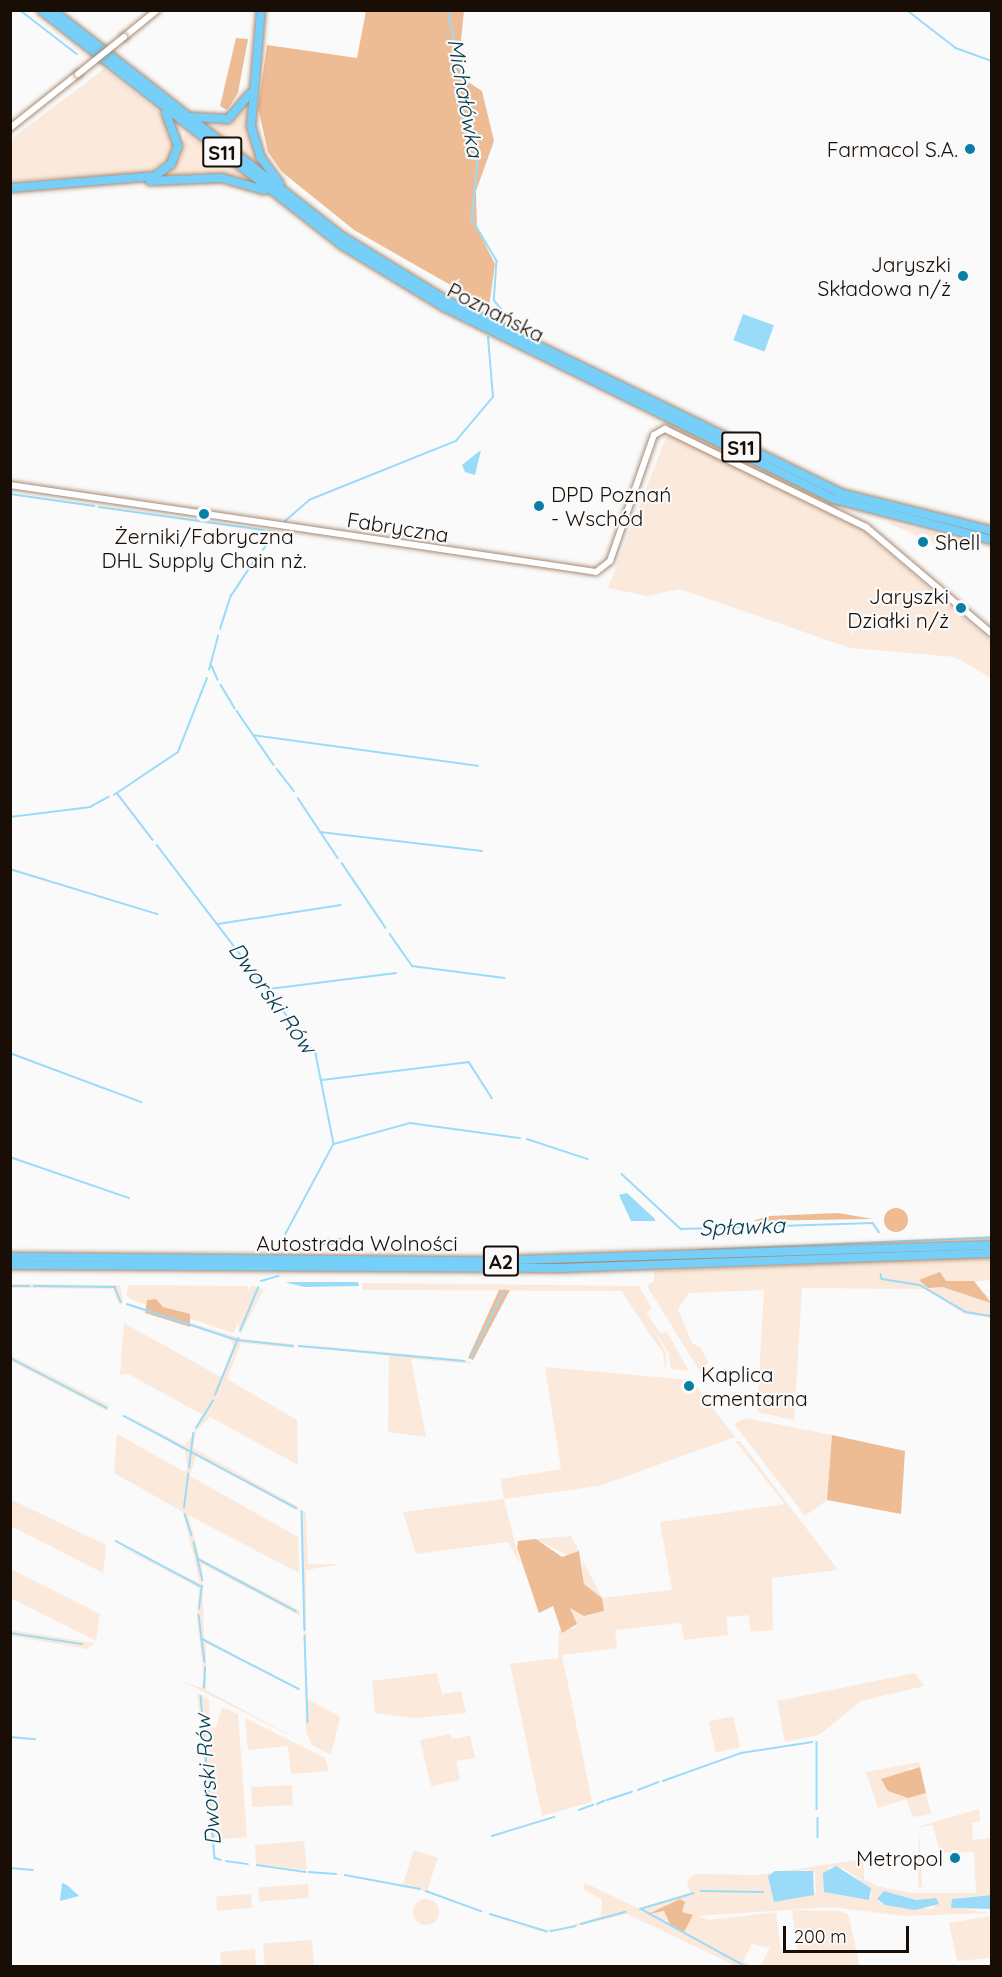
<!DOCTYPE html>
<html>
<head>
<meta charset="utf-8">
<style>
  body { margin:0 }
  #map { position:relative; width:1002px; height:1977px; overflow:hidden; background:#fafafa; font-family:Quicksand,sans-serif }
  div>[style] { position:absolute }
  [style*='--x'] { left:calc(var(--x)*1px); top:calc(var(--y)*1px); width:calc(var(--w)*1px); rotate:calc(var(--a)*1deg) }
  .green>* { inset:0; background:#fbe9db; transform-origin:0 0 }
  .round { border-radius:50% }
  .forest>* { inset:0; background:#eebc94 }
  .water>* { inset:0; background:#9adbfa; transform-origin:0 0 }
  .stream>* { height:1.5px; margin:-0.75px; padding:0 0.75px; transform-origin:0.75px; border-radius:0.75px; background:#9adbfa }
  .roads { filter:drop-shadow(0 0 2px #a78a73) drop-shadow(0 0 2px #a78a73) }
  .tertiary>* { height:6px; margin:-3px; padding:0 3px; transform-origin:3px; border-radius:3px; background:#fff }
  .motorway>* { height:8px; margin:-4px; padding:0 4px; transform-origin:4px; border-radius:4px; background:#75cff8 }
  .bridges { filter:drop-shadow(0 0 2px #a78a73) drop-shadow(0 0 2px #a78a73) }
  .tertiary-bridge>* { height:6px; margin:-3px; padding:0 3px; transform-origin:3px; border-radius:3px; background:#fff }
  .dots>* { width:16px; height:16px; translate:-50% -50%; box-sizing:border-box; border:3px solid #fafafa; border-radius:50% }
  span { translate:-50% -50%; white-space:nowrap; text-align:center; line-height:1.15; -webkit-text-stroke:4.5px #fafafa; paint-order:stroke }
  .shield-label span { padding:2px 4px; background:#fafafa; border:2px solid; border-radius:4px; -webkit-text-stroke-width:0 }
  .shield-label { font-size:20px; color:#190e06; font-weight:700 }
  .poi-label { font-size:21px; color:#190e06 }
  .right { translate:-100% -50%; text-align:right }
  .left { translate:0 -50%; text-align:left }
  .street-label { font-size:21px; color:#190e06 }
  .water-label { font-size:22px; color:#003b4f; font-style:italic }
  .frame { position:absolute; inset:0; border:12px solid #190e06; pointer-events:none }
  .scale { position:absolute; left:783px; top:1926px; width:126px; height:27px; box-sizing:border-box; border:3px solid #190e06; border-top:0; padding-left:8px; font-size:18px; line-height:21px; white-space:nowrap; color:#190e06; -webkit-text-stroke:4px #fafafa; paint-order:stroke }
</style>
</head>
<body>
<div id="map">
  <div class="green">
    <div style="clip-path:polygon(104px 69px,162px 114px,175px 146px,172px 158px,141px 175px,11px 181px,11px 139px)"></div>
    <div style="clip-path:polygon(245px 110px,251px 142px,265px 172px,210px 128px,233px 121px)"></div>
    <div style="clip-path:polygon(185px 132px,249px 180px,219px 173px,169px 175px,181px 156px)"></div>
    <div style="clip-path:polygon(672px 435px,860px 528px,991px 641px,991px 678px,955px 657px,850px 648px,680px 589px,647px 596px,608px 588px,666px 437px)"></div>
    <div style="clip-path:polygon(889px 523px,892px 523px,960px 539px,935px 544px)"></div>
    <div style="clip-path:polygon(991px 1257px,991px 1280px,974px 1282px,991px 1299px,991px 1318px,965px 1314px,925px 1289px,802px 1288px,794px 1420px,757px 1412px,764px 1290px,689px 1293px,678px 1309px,692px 1343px,701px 1348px,708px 1362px,702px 1375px,647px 1286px,654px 1281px,654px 1271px)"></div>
    <div style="clip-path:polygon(362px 1283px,639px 1286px,652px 1309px,646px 1312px,660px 1333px,667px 1332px,689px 1371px,671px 1369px,668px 1352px,652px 1327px,666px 1353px,666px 1372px,663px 1353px,621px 1291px,362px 1290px)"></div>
    <div style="clip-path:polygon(11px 1284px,120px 1285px,123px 1299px,122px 1305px,118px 1303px,113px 1289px,11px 1288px)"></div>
    <div style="clip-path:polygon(129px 1285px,247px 1286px,249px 1290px,234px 1333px,132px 1300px,126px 1295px)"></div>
    <div style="clip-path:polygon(251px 1286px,264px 1289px,240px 1335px,238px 1320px)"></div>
    <div style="clip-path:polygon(126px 1303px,243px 1339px,294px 1344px,295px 1348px,241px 1343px,227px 1379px,297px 1420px,298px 1465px,210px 1417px,197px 1430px,193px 1448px,299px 1507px,298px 1511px,196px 1456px,190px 1476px,298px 1537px,299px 1573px,188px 1515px,200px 1558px,299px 1610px,300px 1616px,202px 1564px,204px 1638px,302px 1692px,206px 1643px,206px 1690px,305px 1743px,182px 1681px,201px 1688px,204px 1679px,197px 1621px,199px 1588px,114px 1543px,200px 1583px,183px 1512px,114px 1473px,117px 1434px,185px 1472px,187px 1468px,185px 1451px,125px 1414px,185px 1446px,205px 1416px,128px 1374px,120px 1375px,124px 1323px,221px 1377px,233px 1346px,231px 1340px)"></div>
    <div style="clip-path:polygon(299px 1344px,460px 1359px,476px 1364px,411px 1359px,426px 1437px,388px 1432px,389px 1356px)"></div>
    <div style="clip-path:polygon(10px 1355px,109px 1405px,107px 1411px,11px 1361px)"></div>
    <div style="clip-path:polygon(545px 1367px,691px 1380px,735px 1437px,599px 1486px,504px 1499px,520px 1564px,508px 1542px,416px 1554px,403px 1512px,504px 1499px,501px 1479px,561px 1469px)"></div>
    <div style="clip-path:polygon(745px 1418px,832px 1435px,827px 1500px,805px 1516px,734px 1424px)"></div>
    <div style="clip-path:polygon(735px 1441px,740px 1441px,838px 1570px,772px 1578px,773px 1630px,751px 1632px,748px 1615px,726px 1617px,728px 1635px,684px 1640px,681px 1623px,615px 1630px,617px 1648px,562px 1655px,592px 1802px,542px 1816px,510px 1664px,558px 1658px,559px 1631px,576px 1627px,570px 1608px,587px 1616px,600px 1612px,602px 1598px,584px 1584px,582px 1559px,602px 1598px,672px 1590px,660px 1522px,785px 1504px)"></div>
    <div style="clip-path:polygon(10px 1499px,106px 1545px,103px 1573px,11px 1526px)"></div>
    <div style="clip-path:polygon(301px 1510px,306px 1513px,308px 1564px,341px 1564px,306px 1570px,306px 1698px,340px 1717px,331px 1755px,312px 1745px,306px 1732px)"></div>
    <div style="clip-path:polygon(571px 1536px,579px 1551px,572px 1558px,536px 1539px)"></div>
    <div style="clip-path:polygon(11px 1569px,100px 1614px,96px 1641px,11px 1598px)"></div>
    <div style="clip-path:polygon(10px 1630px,11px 1630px,95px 1643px,87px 1649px,11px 1636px)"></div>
    <div style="clip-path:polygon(437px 1673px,442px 1694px,461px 1691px,466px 1713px,415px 1718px,375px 1713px,372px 1681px)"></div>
    <div style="clip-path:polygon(915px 1673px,924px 1686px,861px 1701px,819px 1735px,785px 1742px,777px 1701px)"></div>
    <div style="clip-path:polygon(197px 1693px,209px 1700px,210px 1728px,216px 1727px,222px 1707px,238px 1714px,247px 1837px,212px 1840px)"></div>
    <div style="left:733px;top:1716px;width:32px;height:25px;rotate:77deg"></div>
    <div style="clip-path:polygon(245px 1718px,325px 1758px,329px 1771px,291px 1774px,288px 1746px,248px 1750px)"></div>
    <div style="clip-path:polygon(450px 1734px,452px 1739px,470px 1736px,475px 1758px,456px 1761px,460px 1780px,431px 1786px,420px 1740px)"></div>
    <div style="clip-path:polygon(919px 1762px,920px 1767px,909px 1768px,894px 1791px,908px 1798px,926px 1793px,931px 1814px,913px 1817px,906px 1799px,878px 1808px,866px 1772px)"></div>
    <div style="left:292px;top:1785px;width:20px;height:41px;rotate:87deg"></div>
    <div style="clip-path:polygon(evenodd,979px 1809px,980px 1821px,972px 1823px,973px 1840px,991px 1838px,991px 1895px,955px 1898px,951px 1907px,991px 1913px,904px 1916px,832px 1907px,697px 1916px,709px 1920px,776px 1912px,781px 1950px,786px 1951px,797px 1949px,792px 1910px,840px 1911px,848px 1914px,860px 1966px,760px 1966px,770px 1948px,752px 1944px,743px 1961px,752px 1966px,736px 1966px,627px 1914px,546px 1933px,490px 1917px,539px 1930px,560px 1929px,601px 1916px,602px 1900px,583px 1889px,585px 1883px,640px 1909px,690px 1893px,687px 1881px,695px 1874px,756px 1875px,864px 1859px,864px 1879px,877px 1886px,910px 1893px,976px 1893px,974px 1852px,940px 1853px,933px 1825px,914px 1828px,979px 1809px,829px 1867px,843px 1868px,871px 1888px,871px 1898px,823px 1890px,829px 1867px,979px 1809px,807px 1870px,815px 1874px,816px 1893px,775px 1902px,769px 1874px,807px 1870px,979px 1809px,884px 1891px,916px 1900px,935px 1898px,934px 1909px,882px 1904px,878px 1901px,884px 1891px,979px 1809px,685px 1904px,682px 1912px,693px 1915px,684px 1931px,666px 1913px,650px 1911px,685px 1904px)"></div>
    <div style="clip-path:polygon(919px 1829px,922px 1886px,926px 1888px,918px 1887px)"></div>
    <div style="clip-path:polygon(304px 1841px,307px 1870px,256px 1864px,255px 1845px)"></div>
    <div style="left:414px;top:1850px;width:25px;height:36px;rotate:18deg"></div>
    <div style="left:308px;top:1884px;width:14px;height:50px;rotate:86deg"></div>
    <div style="left:251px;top:1894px;width:14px;height:35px;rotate:86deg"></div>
    <div class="round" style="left:413px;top:1899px;width:26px;height:26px"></div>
    <div style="clip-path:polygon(991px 1916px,991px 1958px,957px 1961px,949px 1923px)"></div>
    <div style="left:312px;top:1940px;width:26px;height:49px;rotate:86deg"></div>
    <div style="clip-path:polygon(255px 1949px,256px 1966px,221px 1966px,220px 1952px)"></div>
  </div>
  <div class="forest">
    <div style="clip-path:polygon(366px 11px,464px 11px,460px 50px,465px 80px,482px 91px,494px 141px,476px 191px,477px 228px,495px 264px,489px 307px,354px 230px,282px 172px,268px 152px,258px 108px,267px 45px,357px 58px)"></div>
    <div style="clip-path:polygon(236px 38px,248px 39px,238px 93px,227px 110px,220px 106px)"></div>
    <div class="round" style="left:884px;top:1208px;width:24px;height:24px"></div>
    <div style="clip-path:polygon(838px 1213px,873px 1219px,753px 1221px,769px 1216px)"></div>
    <div style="clip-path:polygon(940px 1272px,946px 1281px,974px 1281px,991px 1303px,943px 1287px,928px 1288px,919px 1280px)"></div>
    <div style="clip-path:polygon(499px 1290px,510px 1290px,473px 1360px,468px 1358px)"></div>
    <div style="clip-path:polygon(156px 1299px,163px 1307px,190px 1314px,190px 1327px,145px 1313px,147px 1300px)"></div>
    <div style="clip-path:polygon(832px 1435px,905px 1451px,901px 1514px,827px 1500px)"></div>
    <div style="clip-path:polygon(536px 1539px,562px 1557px,579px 1551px,584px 1584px,602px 1598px,604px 1611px,584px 1616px,570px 1608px,577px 1624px,562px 1633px,553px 1606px,539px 1613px,517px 1548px,518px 1541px)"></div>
    <div style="clip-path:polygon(920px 1767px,926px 1793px,908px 1798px,888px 1791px,881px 1779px)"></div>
    <div style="clip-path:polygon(680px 1899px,685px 1902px,682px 1912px,693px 1915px,684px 1932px,671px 1926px,664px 1911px,648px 1914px)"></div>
  </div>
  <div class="water">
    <div style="left:743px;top:314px;width:33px;height:28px;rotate:20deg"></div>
    <div style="clip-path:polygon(481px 450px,475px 475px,465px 472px,462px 465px)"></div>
    <div style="clip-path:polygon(627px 1193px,655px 1219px,655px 1221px,631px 1221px,619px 1195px)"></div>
    <div style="left:311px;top:1238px;width:32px;height:7px"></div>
    <div style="clip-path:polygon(285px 1282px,358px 1282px,359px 1286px,304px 1287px)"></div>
    <div style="clip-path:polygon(836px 1866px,871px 1888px,869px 1900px,824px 1892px,823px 1873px)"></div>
    <div style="clip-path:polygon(775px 1871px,813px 1871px,814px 1895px,774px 1902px,768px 1876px)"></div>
    <div style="clip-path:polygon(62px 1883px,67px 1885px,79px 1896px,60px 1901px)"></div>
    <div style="clip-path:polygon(884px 1891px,916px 1900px,936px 1898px,939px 1904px,915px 1910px,885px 1905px,877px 1899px)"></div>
    <div style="clip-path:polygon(991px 1895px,991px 1909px,951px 1908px,952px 1899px)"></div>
  </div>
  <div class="stream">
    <div style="--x:20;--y:10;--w:72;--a:37.7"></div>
    <div style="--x:448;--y:10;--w:148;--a:77.9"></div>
    <div style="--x:479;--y:155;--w:64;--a:96.2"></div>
    <div style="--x:472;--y:219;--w:49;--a:59.2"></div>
    <div style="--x:497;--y:261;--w:39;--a:94"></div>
    <div style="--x:494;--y:300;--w:13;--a:51"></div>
    <div style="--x:502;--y:310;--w:10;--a:119"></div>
    <div style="--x:907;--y:10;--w:62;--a:37.8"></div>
    <div style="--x:956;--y:48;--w:38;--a:20"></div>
    <div style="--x:10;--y:494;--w:85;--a:8.1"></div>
    <div style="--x:99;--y:507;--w:180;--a:8"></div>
    <div style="--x:284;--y:522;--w:33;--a:-41"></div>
    <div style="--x:309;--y:500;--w:158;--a:-21.9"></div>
    <div style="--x:456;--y:441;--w:57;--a:-49.9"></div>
    <div style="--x:493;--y:397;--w:60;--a:-94.8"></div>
    <div style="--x:263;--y:550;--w:14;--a:-56"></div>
    <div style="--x:220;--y:629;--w:35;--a:-72"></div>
    <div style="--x:231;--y:596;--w:49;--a:-56.6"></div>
    <div style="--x:211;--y:664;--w:17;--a:66"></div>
    <div style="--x:209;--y:670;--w:35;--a:-75"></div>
    <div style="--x:221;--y:685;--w:27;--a:59"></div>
    <div style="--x:237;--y:711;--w:65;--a:55.6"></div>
    <div style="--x:253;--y:735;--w:227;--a:7.8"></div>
    <div style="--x:277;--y:769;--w:28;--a:52"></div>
    <div style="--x:117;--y:793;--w:59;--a:52.5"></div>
    <div style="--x:114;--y:795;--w:77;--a:-33.9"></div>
    <div style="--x:178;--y:752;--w:79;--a:-68.6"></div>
    <div style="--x:298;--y:798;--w:72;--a:56.3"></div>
    <div style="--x:10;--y:817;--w:81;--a:-7.1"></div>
    <div style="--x:90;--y:807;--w:21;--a:-29"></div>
    <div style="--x:320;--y:832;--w:163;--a:6.7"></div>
    <div style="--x:157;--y:845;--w:263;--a:52.7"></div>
    <div style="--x:316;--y:1054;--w:92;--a:78.7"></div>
    <div style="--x:334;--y:1144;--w:102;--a:118.1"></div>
    <div style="--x:342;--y:863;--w:78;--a:55.9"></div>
    <div style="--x:10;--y:869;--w:154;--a:17"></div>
    <div style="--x:218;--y:924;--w:124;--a:-8.8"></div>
    <div style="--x:390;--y:934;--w:39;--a:55"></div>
    <div style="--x:412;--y:966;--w:93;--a:7.4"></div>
    <div style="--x:269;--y:989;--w:128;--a:-7.2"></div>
    <div style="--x:10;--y:1053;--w:140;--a:20.5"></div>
    <div style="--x:322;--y:1080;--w:148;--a:-7"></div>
    <div style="--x:469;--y:1062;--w:43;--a:57.4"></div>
    <div style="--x:527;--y:1139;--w:64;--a:18.2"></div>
    <div style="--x:334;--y:1144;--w:79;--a:-15.4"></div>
    <div style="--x:410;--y:1123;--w:111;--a:7.8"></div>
    <div style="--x:10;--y:1157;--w:126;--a:19"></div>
    <div style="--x:622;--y:1174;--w:81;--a:43"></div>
    <div style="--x:681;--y:1229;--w:192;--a:-1.8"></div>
    <div style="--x:873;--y:1223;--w:11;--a:56"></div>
    <div style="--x:698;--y:1250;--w:294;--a:-2.5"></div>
    <div style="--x:278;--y:1252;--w:12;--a:-70"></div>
    <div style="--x:881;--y:1274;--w:5;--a:79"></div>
    <div style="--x:882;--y:1279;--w:38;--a:9"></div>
    <div style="--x:920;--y:1285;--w:53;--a:30.4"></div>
    <div style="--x:966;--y:1312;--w:26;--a:9"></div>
    <div style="--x:261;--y:1281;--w:18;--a:-16"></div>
    <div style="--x:10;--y:1286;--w:19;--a:0"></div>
    <div style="--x:34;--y:1286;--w:81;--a:0.7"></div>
    <div style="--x:115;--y:1287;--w:16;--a:68"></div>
    <div style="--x:127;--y:1304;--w:116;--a:18.1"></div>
    <div style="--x:237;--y:1340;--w:56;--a:6.1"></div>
    <div style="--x:240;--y:1331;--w:47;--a:-67.3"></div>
    <div style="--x:299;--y:1346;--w:166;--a:5.2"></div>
    <div style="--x:10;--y:1358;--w:109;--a:27.3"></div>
    <div style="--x:471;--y:1358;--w:75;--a:-63.8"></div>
    <div style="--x:215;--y:1395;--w:61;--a:-67.7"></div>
    <div style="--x:124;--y:1416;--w:195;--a:28.1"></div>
    <div style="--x:196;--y:1428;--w:32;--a:-58"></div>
    <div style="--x:189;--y:1468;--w:35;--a:-83"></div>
    <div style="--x:184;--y:1508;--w:34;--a:-83"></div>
    <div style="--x:302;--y:1511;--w:119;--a:88.6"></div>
    <div style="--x:185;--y:1514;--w:22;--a:72"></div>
    <div style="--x:116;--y:1541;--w:98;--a:28.1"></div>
    <div style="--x:194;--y:1542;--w:39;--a:77"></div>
    <div style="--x:198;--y:1559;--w:111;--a:28"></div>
    <div style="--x:199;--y:1609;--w:23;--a:-83"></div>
    <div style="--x:199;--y:1615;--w:47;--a:82.7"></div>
    <div style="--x:10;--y:1633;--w:73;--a:8.7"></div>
    <div style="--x:305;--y:1636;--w:86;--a:88"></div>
    <div style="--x:202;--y:1639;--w:109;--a:27.3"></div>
    <div style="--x:204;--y:1688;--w:20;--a:-87"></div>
    <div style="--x:201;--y:1696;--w:163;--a:85.1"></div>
    <div style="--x:215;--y:1858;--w:6;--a:18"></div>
    <div style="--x:10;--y:1737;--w:25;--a:5"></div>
    <div style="--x:817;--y:1742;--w:67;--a:90"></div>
    <div style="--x:663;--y:1781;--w:83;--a:-19.7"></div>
    <div style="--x:741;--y:1753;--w:72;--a:-8.8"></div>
    <div style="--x:638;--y:1790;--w:22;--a:-21"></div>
    <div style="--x:607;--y:1800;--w:26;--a:-18"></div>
    <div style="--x:597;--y:1804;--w:8;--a:-23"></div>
    <div style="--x:579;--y:1810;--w:15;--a:-20"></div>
    <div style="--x:818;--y:1818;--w:19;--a:90"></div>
    <div style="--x:492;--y:1836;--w:65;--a:-17"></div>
    <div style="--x:226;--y:1861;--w:22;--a:8"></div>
    <div style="--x:257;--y:1865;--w:49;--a:8.1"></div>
    <div style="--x:10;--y:1868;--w:23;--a:5"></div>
    <div style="--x:309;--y:1872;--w:27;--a:4"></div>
    <div style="--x:345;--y:1875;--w:76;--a:10.6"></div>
    <div style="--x:426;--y:1891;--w:59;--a:20"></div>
    <div style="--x:701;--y:1891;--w:62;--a:0.9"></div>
    <div style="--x:640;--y:1909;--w:56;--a:-16.5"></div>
    <div style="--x:641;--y:1909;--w:119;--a:28.7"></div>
    <div style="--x:490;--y:1914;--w:59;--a:16.9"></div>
    <div style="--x:581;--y:1924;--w:46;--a:-15.3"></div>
    <div style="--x:551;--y:1931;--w:25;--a:-11"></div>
  </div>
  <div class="roads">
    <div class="tertiary">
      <div style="--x:124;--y:37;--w:43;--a:-39.3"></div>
      <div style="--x:10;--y:128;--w:87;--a:-38.5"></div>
      <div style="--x:10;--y:485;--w:592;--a:8.44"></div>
      <div style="--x:596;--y:572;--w:18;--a:-38"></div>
      <div style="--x:610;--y:561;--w:133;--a:-70.8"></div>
      <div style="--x:654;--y:435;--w:13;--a:-29"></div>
      <div style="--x:665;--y:429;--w:224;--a:26"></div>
      <div style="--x:866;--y:527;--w:165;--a:40.3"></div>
    </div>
    <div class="motorway">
      <div style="--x:41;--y:10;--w:380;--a:38"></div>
      <div style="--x:340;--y:244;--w:122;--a:31.2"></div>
      <div style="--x:444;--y:307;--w:435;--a:26.2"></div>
      <div style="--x:834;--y:499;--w:163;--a:14.5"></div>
      <div style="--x:52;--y:10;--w:369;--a:38"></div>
      <div style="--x:343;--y:237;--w:124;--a:31.5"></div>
      <div style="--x:449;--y:302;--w:435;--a:26"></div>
      <div style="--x:840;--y:493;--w:157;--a:14"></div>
      <div style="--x:261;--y:10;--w:116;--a:94.9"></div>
      <div style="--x:251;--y:126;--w:34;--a:73"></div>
      <div style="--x:261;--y:158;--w:32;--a:54"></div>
      <div style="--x:192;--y:117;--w:36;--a:3"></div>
      <div style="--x:228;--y:119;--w:33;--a:-49"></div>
      <div style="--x:150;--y:181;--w:72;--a:-2.4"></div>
      <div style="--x:222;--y:178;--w:44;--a:15.9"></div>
      <div style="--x:10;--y:188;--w:145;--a:-4.7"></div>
      <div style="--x:155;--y:176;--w:20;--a:-37"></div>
      <div style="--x:171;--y:164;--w:19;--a:-69"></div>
      <div style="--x:178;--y:146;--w:35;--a:-110"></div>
      <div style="--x:10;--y:1257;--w:475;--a:0.5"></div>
      <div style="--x:485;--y:1261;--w:507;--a:-1.81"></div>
      <div style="--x:10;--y:1265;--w:550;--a:0.31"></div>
      <div style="--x:560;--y:1268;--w:432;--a:-2"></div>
    </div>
  </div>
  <div class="bridges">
    <div class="tertiary-bridge">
      <div style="--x:78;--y:74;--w:59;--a:-38.8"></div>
    </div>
  </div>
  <div class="dots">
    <div style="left:970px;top:149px;background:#0a7fa6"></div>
    <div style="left:963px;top:276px;background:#0a7fa6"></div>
    <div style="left:539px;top:506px;background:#0a7fa6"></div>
    <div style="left:204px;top:514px;background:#0a7fa6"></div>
    <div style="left:923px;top:542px;background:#0a7fa6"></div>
    <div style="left:961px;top:608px;background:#0a7fa6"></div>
    <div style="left:689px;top:1386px;background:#0a7fa6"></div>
    <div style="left:955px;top:1858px;background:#0a7fa6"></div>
  </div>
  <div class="shield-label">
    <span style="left:222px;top:152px">S11</span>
    <span style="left:741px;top:447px">S11</span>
    <span style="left:501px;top:1261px">A2</span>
  </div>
  <div class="poi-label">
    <span class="right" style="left:958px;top:149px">Farmacol S.A.</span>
    <span class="right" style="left:951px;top:276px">Jaryszki<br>Składowa n/ż</span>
    <span class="left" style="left:551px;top:506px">DPD Poznań<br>- Wschód</span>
    <span style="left:204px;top:548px">Żerniki/Fabryczna<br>DHL Supply Chain nż.</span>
    <span class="left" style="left:935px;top:542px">Shell</span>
    <span class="right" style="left:949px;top:608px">Jaryszki<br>Działki n/ż</span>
    <span class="left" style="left:701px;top:1386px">Kaplica<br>cmentarna</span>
    <span class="right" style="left:943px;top:1858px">Metropol</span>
  </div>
  <div class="street-label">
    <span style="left:496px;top:312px;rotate:27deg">Poznańska</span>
    <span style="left:398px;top:527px;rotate:9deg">Fabryczna</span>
    <span style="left:357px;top:1243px">Autostrada Wolności</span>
  </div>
  <div class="water-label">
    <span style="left:465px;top:98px;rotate:80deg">Michałówka</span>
    <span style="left:272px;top:998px;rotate:54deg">Dworski Rów</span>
    <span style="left:742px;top:1227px;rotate:-2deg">Spławka</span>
    <span style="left:208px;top:1780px;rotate:-95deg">Dworski Rów</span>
  </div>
  <div class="frame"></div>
  <div class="scale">200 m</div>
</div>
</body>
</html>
